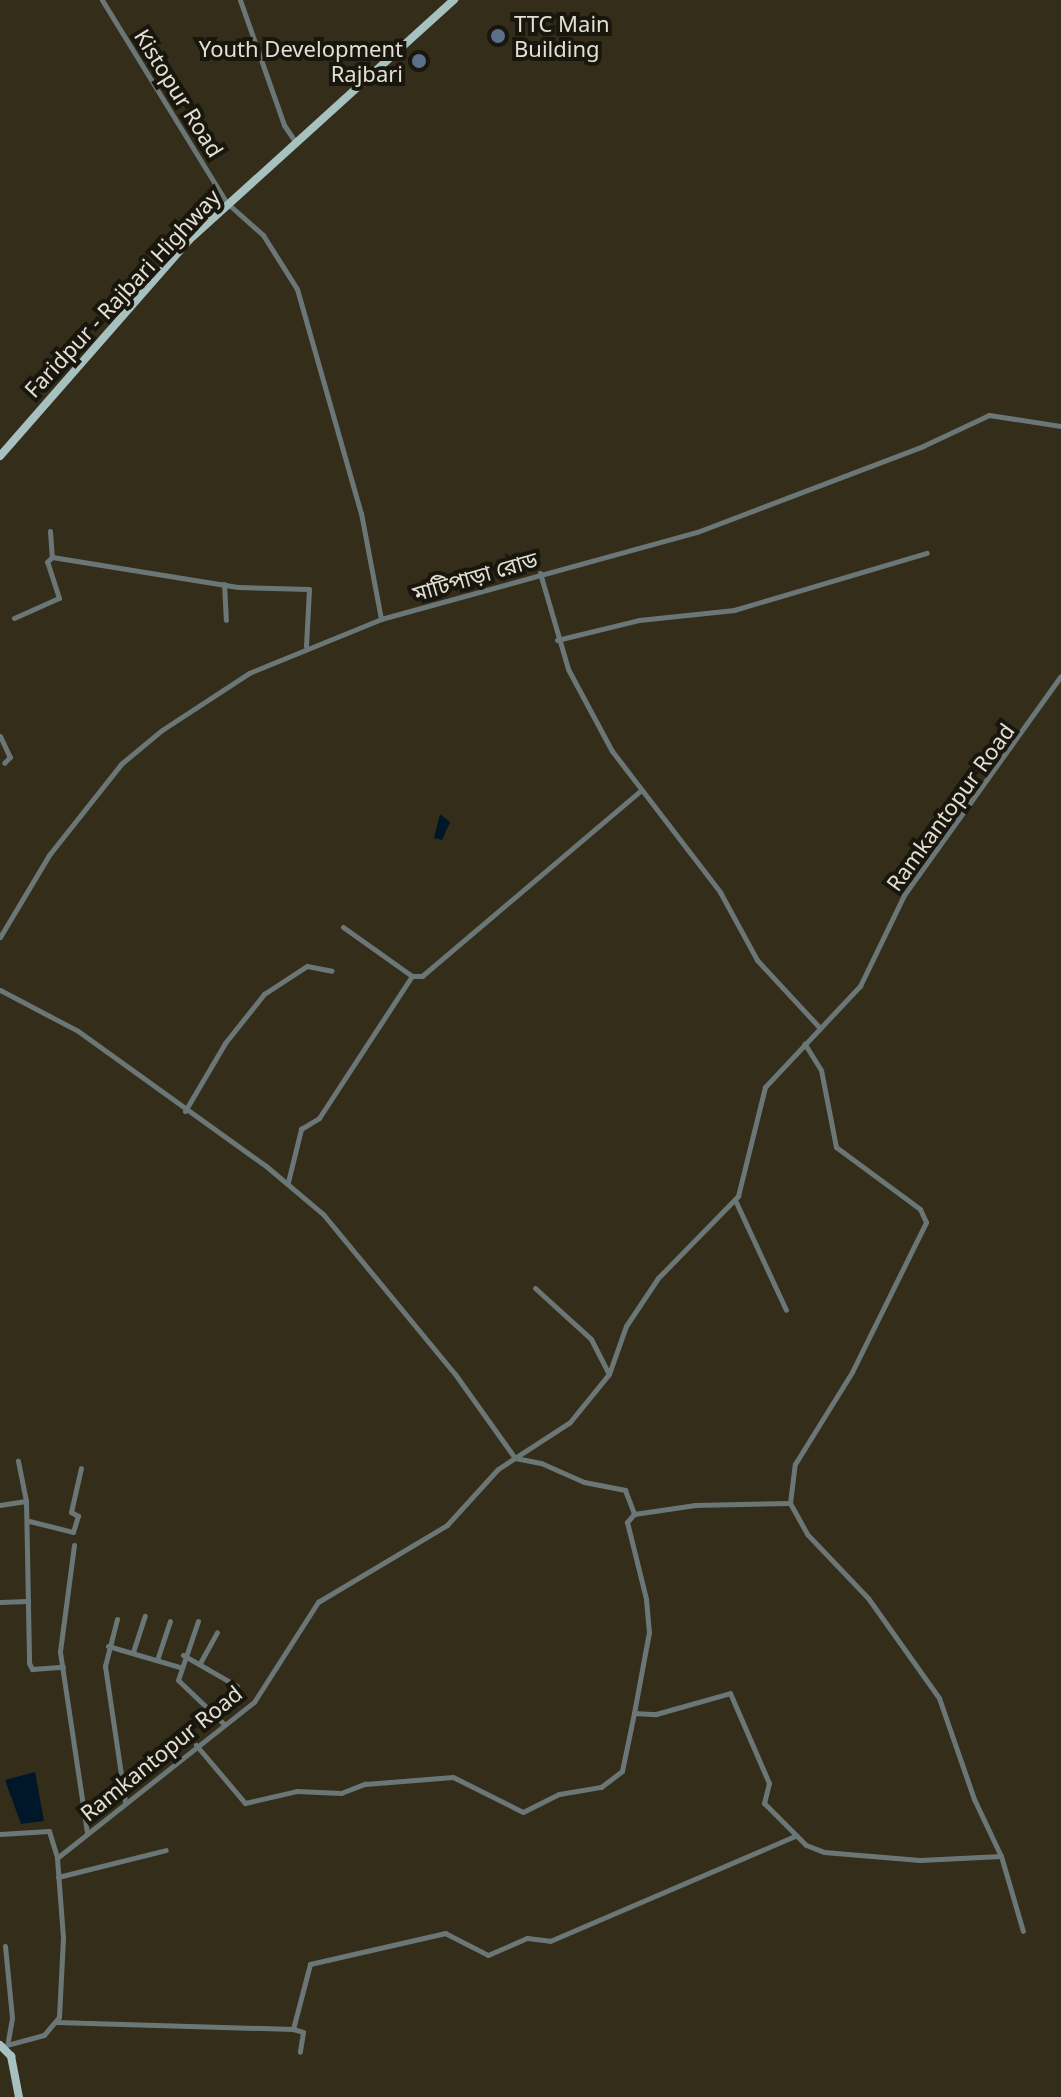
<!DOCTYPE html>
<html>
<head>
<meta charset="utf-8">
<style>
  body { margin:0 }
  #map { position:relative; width:1061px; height:2097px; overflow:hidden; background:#332d1a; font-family:"Noto Sans","Noto Sans Bengali",sans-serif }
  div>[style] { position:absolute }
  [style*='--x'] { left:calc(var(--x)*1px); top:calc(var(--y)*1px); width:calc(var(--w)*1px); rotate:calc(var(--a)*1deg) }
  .water>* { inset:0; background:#001629 }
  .street>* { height:5px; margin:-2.5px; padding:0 2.5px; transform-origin:2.5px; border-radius:2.5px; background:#6b7777 }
  .primary>* { height:8px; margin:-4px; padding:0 4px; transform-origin:4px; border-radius:4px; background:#a7c1c0 }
  .dots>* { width:22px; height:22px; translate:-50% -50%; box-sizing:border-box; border:4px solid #18160d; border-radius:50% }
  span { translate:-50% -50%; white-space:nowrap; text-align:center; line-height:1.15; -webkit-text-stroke:8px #18160d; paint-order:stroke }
  .poi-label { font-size:22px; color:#e2dfd3 }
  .left { translate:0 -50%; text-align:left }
  .right { translate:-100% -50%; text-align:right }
  .street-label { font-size:22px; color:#e2dfd3 }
</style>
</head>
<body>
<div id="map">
  <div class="water">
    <div style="clip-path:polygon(440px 814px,450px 822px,442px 840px,434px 838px)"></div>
    <div style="clip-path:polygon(35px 1772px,44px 1821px,21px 1824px,5px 1780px)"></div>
  </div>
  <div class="street">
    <div style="--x:102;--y:0;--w:238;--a:58.4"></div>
    <div style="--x:227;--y:203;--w:48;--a:41.6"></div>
    <div style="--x:263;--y:235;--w:64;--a:57.8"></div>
    <div style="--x:297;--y:289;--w:233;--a:74.1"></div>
    <div style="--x:361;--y:513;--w:108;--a:79.3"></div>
    <div style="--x:240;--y:0;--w:133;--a:70.6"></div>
    <div style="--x:284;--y:125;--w:22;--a:56"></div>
    <div style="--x:50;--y:531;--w:26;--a:86"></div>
    <div style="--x:540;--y:573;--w:100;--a:73.7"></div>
    <div style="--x:568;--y:669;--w:93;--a:61.8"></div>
    <div style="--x:612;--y:751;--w:178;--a:52.5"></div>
    <div style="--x:720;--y:892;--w:77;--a:61.4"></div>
    <div style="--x:757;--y:960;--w:93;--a:47.2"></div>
    <div style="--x:224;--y:584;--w:36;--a:87"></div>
    <div style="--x:14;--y:618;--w:49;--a:-24"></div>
    <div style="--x:59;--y:598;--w:38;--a:-108"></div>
    <div style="--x:47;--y:562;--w:7;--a:-45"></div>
    <div style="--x:52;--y:557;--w:188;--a:9.2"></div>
    <div style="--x:238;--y:587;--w:71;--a:1.6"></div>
    <div style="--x:309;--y:589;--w:57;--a:93"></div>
    <div style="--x:557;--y:640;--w:84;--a:-13.7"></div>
    <div style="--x:639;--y:620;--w:96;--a:-6"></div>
    <div style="--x:734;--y:610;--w:201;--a:-16.5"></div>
    <div style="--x:0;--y:736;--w:23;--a:65"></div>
    <div style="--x:10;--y:757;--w:8;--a:135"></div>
    <div style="--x:343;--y:927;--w:85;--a:35.4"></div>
    <div style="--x:412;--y:976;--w:10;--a:0"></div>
    <div style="--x:422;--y:976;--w:285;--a:-40.3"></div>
    <div style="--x:0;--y:937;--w:96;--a:-59.1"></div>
    <div style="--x:49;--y:855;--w:116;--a:-51.6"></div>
    <div style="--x:121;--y:764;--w:53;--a:-39.7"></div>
    <div style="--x:162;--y:730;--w:104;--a:-33.2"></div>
    <div style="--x:249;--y:673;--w:143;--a:-22.2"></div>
    <div style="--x:381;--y:619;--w:328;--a:-15.4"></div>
    <div style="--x:697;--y:532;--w:242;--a:-20.8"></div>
    <div style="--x:923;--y:446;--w:73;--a:-25.2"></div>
    <div style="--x:989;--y:415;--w:73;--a:8.7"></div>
    <div style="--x:0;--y:990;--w:88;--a:27.7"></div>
    <div style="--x:78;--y:1031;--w:231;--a:35.7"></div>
    <div style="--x:266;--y:1166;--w:75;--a:40.1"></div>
    <div style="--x:323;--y:1214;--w:207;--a:50.5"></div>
    <div style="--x:455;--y:1374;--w:103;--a:54.5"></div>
    <div style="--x:515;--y:1458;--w:26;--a:11"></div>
    <div style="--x:541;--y:1463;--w:47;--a:23.8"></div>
    <div style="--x:584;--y:1482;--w:42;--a:11"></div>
    <div style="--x:625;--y:1490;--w:26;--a:69"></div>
    <div style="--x:634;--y:1514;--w:62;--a:-8.4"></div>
    <div style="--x:695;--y:1505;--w:95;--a:-1.2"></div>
    <div style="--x:790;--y:1503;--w:35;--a:61"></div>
    <div style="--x:807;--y:1534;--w:88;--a:46.4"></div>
    <div style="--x:868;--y:1598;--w:123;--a:54.6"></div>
    <div style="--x:939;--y:1698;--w:107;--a:70.9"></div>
    <div style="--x:974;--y:1799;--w:63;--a:64.7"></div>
    <div style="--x:1001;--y:1856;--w:78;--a:73.7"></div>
    <div style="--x:185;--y:1111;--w:79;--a:-59.5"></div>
    <div style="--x:225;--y:1043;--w:63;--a:-51.5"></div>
    <div style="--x:264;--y:994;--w:51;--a:-33.1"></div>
    <div style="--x:307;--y:966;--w:25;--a:11"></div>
    <div style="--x:288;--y:1182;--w:55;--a:-76.2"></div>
    <div style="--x:301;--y:1129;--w:21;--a:-31"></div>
    <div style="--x:319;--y:1118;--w:170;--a:-56.8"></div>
    <div style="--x:735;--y:1200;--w:121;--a:65.1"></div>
    <div style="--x:535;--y:1288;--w:76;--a:42.3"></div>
    <div style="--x:591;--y:1339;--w:38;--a:63"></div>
    <div style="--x:26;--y:1501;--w:162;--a:88.9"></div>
    <div style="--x:29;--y:1663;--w:7;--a:63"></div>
    <div style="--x:32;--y:1669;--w:31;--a:-4"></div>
    <div style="--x:790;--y:1503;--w:39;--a:-83"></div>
    <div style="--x:795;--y:1464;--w:108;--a:-58.2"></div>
    <div style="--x:852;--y:1372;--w:167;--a:-63.7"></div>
    <div style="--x:926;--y:1222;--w:14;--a:-115"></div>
    <div style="--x:920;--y:1209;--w:104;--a:-143.6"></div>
    <div style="--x:836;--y:1147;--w:78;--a:-101"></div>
    <div style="--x:821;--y:1070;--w:31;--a:-122"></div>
    <div style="--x:0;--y:1505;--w:26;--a:-9"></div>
    <div style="--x:26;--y:1501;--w:41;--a:-101.3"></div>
    <div style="--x:634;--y:1514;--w:11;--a:131"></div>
    <div style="--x:627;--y:1522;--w:79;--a:76.1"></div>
    <div style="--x:646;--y:1599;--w:33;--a:85"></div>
    <div style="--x:649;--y:1632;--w:82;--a:100.5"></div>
    <div style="--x:29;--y:1521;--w:45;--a:14"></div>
    <div style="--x:73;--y:1532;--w:17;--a:-73"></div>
    <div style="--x:78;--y:1516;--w:8;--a:-150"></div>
    <div style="--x:71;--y:1512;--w:45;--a:-77.2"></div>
    <div style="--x:74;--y:1545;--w:108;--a:97.5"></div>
    <div style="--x:60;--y:1652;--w:182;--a:81.5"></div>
    <div style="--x:0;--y:1602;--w:28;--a:-2"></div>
    <div style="--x:117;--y:1619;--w:49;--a:104.3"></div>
    <div style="--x:105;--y:1666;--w:137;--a:81.6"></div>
    <div style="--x:198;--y:1621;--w:62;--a:108.7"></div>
    <div style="--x:178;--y:1680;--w:64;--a:43.7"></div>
    <div style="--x:108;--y:1646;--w:75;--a:16.3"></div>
    <div style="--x:133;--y:1652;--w:38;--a:-72"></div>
    <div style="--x:183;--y:1655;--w:62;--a:29.9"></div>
    <div style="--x:157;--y:1660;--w:41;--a:-71.6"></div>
    <div style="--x:200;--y:1663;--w:35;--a:-61"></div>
    <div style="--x:196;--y:1745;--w:76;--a:49.8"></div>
    <div style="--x:245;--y:1803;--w:53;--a:-13"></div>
    <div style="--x:297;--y:1791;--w:44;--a:2.6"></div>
    <div style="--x:341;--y:1793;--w:26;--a:-21"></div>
    <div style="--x:365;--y:1784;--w:88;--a:-4.5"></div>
    <div style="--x:453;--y:1777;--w:78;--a:26.6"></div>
    <div style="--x:523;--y:1812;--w:40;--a:-26.6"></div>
    <div style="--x:559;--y:1794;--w:43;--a:-9.5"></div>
    <div style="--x:601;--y:1787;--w:26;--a:-37"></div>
    <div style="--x:622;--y:1771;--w:59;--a:-78.3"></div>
    <div style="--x:634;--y:1713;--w:22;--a:3"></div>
    <div style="--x:656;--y:1714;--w:77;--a:-15.8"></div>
    <div style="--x:730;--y:1693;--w:98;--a:66.6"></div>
    <div style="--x:769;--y:1783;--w:21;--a:104"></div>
    <div style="--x:764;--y:1803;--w:59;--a:45"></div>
    <div style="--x:806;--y:1845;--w:19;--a:21"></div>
    <div style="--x:824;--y:1852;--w:96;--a:4.8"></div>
    <div style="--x:920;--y:1860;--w:81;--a:-2.8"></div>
    <div style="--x:0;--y:1834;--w:49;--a:-3.5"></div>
    <div style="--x:49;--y:1831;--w:28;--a:73"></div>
    <div style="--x:57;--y:1858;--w:80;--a:85.7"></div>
    <div style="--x:63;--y:1938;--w:79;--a:92.9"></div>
    <div style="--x:59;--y:2017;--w:23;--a:130"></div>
    <div style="--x:44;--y:2035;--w:42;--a:165"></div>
    <div style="--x:57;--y:1858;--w:251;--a:-38.4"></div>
    <div style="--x:254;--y:1702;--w:119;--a:-57.4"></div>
    <div style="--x:318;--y:1602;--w:150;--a:-30.8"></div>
    <div style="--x:447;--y:1525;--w:76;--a:-47.7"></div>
    <div style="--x:498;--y:1469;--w:86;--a:-33.1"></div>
    <div style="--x:570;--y:1422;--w:62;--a:-50.9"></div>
    <div style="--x:609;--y:1374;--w:51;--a:-70.5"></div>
    <div style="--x:626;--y:1326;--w:58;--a:-56.3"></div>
    <div style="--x:658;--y:1278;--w:115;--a:-45.7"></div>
    <div style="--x:738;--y:1196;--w:112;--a:-76.1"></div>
    <div style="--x:765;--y:1087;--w:139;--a:-46.8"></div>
    <div style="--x:860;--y:986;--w:101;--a:-64.2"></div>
    <div style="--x:904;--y:895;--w:269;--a:-54.4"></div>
    <div style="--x:58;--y:1877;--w:111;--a:-14"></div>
    <div style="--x:5;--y:1946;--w:72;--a:84.4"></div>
    <div style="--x:12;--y:2018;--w:23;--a:100"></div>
    <div style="--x:56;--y:2022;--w:237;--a:1.7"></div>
    <div style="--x:293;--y:2029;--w:67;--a:-75.3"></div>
    <div style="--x:310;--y:1964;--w:139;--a:-12.9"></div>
    <div style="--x:445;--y:1933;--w:48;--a:27.1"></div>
    <div style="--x:488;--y:1955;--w:43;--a:-23.6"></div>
    <div style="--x:527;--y:1938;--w:23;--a:7"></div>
    <div style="--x:550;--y:1941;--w:267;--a:-23.2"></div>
    <div style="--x:293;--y:2029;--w:10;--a:17"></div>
    <div style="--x:303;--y:2032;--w:20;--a:99"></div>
  </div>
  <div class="primary">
    <div style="--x:0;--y:456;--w:287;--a:-48.8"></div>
    <div style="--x:189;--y:240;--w:358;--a:-42.2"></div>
    <div style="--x:0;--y:2045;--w:16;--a:45"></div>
    <div style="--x:11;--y:2056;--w:42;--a:79"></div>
  </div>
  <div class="dots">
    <div style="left:498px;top:36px;background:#5c6f8a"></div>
    <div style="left:419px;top:61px;background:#5c6f8a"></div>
  </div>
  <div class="poi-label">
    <span class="left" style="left:514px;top:36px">TTC Main<br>Building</span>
    <span class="right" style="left:403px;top:61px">Youth Development<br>Rajbari</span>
  </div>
  <div class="street-label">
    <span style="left:179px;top:93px;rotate:58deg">Kistopur Road</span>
    <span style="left:122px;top:293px;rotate:-47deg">Faridpur - Rajbari Highway</span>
    <span style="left:475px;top:576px;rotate:-16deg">মাটিপাড়া রোড</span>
    <span style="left:950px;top:807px;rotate:-54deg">Ramkantopur Road</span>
    <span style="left:161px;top:1753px;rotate:-39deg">Ramkantopur Road</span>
  </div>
</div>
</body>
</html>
